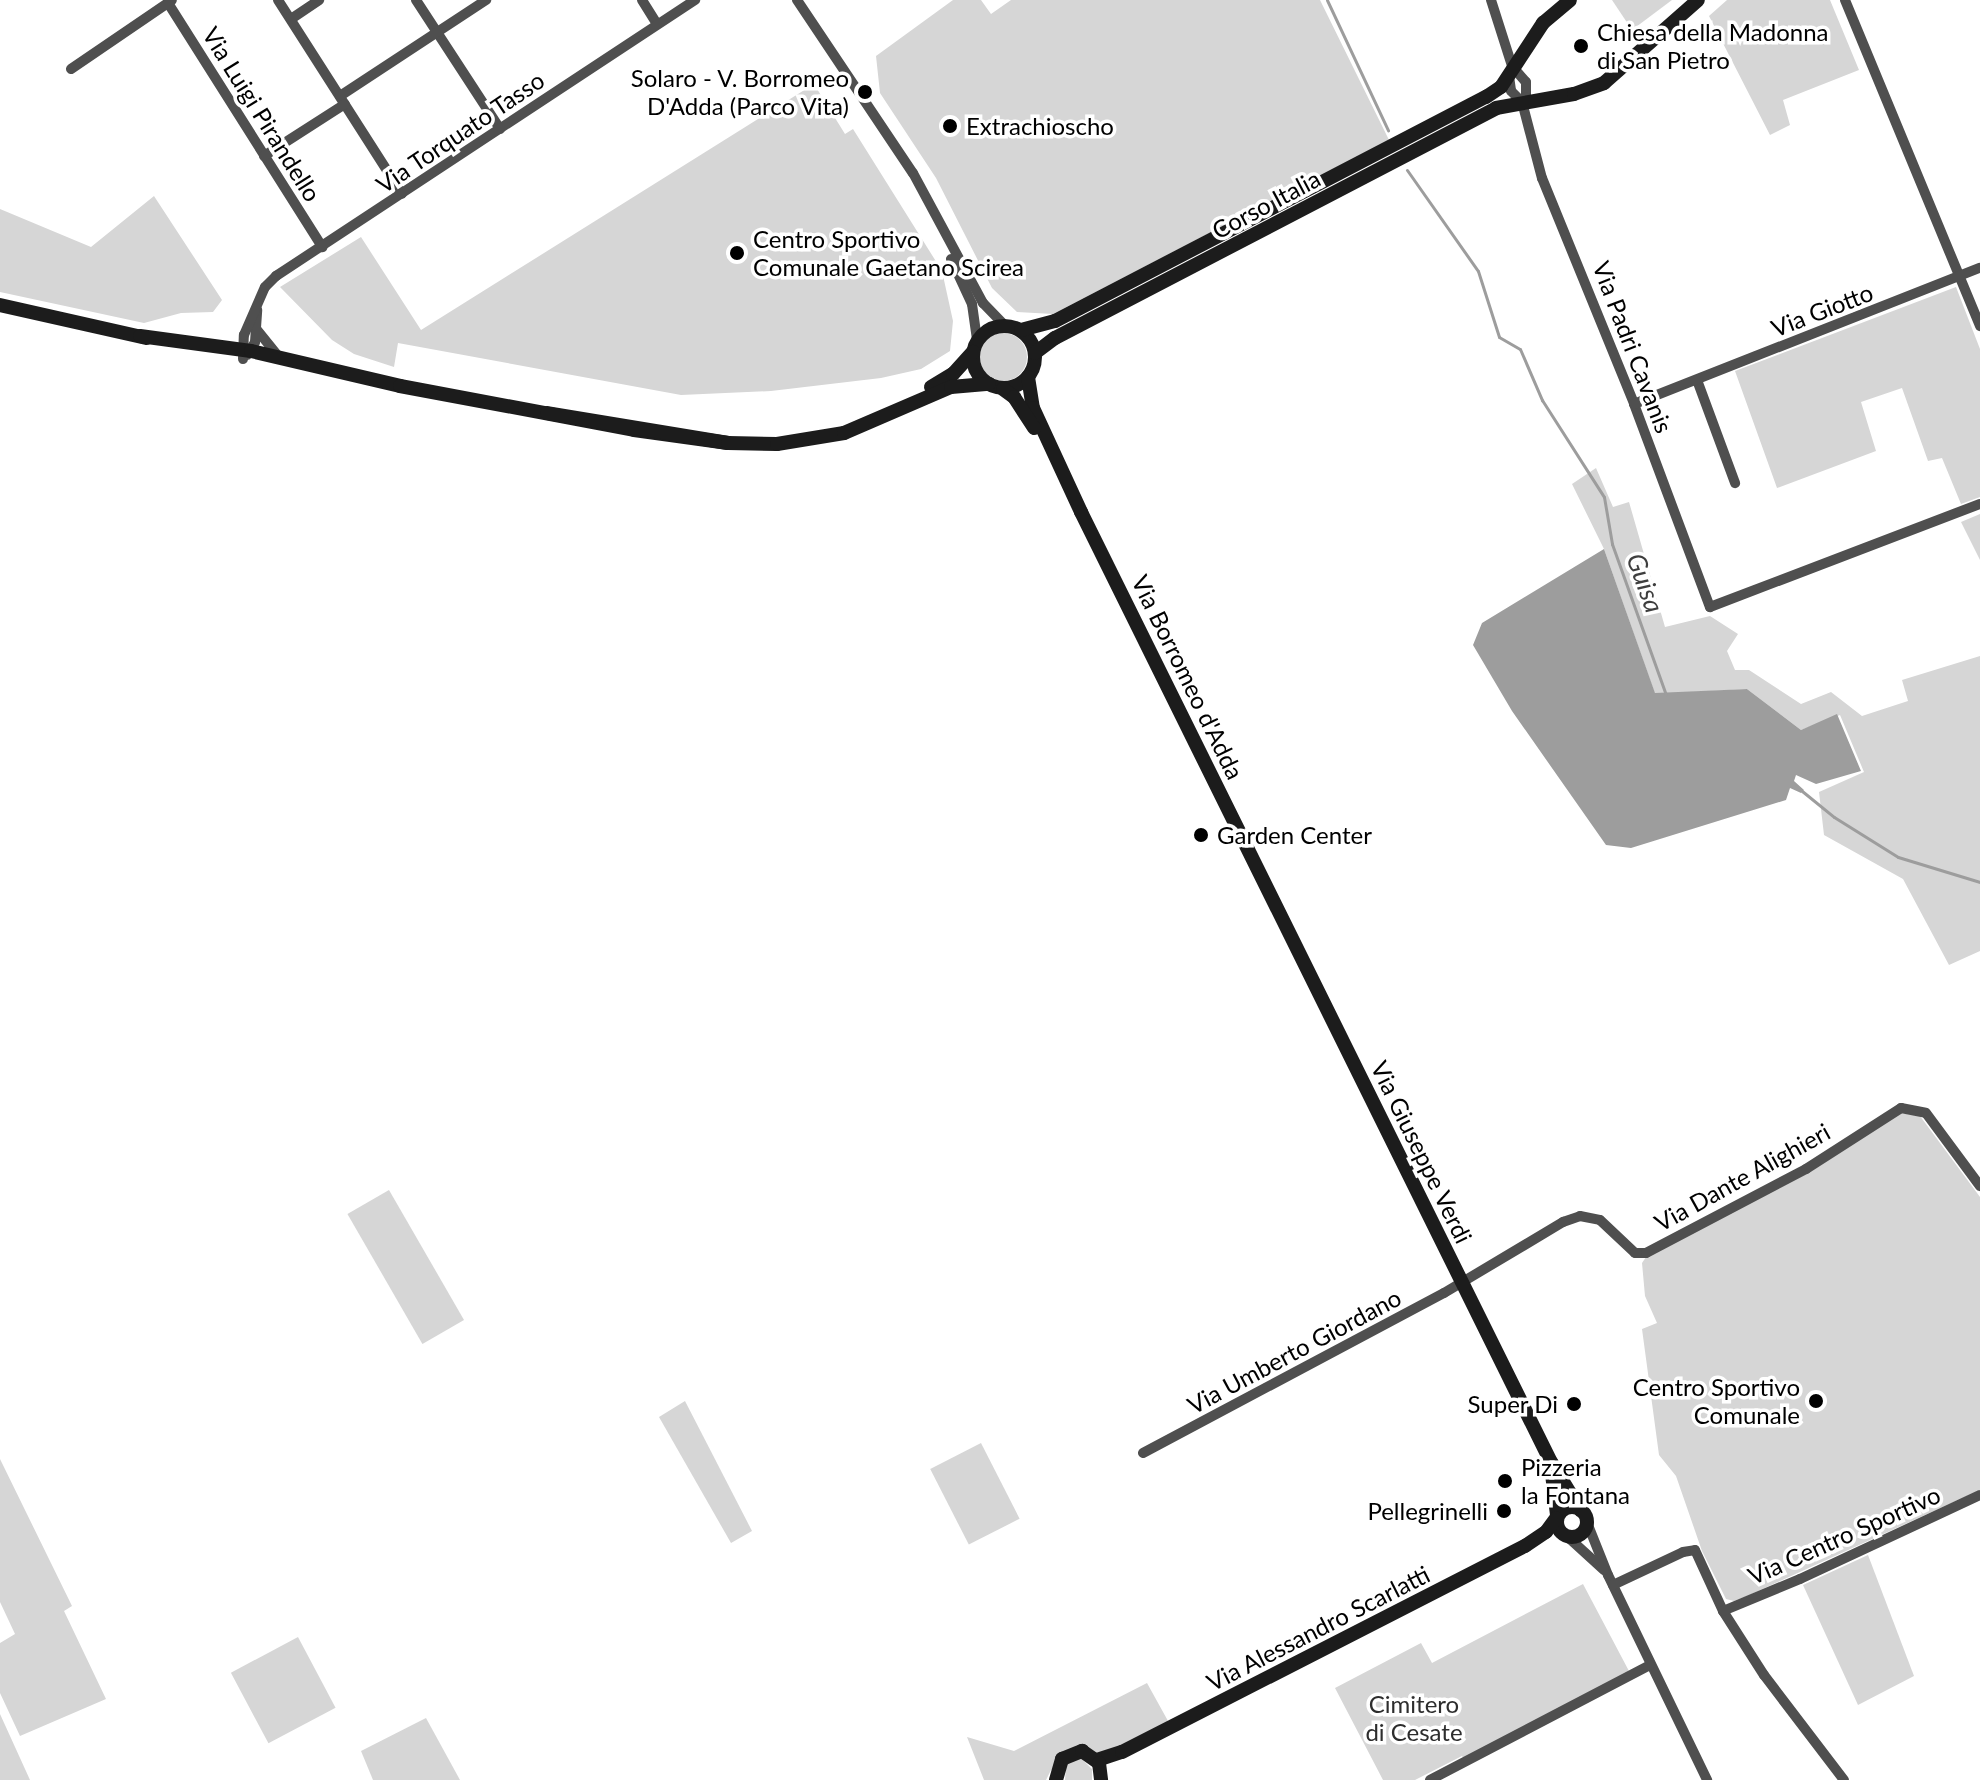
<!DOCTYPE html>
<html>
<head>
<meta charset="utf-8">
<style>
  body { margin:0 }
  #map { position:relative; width:1980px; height:1780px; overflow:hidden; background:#fff; font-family:Lato,sans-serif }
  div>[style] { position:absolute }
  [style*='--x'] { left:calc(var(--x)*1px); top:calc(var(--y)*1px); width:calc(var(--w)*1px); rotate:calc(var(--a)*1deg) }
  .green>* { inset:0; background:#d6d6d6; transform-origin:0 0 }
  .round { border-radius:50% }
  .water>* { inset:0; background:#9d9d9d }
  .stream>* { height:3px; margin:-1.5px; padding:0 1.5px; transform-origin:1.5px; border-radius:1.5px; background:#9d9d9d }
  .street>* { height:10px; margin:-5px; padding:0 5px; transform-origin:5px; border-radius:5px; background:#4f4f4f }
  .secondary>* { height:14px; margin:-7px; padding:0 7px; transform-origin:7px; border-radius:7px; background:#1c1c1c }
  .secondary>.ring { margin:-7px; padding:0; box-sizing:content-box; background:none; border:14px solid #1c1c1c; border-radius:50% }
  .dots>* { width:22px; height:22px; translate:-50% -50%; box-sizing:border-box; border:4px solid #fff; border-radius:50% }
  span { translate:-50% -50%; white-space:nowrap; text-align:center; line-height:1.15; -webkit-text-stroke:7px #fff; paint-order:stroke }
  .poi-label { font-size:24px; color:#000 }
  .left { translate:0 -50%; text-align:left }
  .right { translate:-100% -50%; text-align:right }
  .street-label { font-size:24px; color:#000 }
  .park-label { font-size:24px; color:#2d2d2d }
  .water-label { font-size:26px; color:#3e3e3e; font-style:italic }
</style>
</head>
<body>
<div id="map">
  <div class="green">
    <div style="clip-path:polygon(953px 0,981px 0,991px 14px,1011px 0,1320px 0,1389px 140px,1053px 314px,1017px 312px,992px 288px,936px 178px,880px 93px,876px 56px)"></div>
    <div style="clip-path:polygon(1612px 0,1672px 0,1632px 30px)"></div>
    <div style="clip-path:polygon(1727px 0,1830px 0,1859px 70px,1783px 100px,1790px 125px,1770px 135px,1709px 16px)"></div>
    <div style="clip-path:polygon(814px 84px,845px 134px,853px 129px,942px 271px,953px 321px,950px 351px,921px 369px,881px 378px,771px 391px,681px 395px,398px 343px,394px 367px,354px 354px,332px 340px,280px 287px,361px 237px,421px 330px)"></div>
    <div style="clip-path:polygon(154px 196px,222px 300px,213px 312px,181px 313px,144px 323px,0 292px,0 209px,91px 247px)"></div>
    <div style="clip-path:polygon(1956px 287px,1980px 349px,1980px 497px,1961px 504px,1942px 458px,1928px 461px,1902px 388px,1861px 402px,1876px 451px,1777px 488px,1735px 371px)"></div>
    <div class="round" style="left:979px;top:333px;width:48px;height:48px"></div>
    <div style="clip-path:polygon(1596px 468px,1613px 507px,1629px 502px,1665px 627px,1710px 616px,1738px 634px,1727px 651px,1735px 670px,1749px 670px,1801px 704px,1831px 692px,1862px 716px,1908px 701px,1902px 680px,1980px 656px,1980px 951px,1949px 965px,1903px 879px,1824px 835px,1819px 792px,1864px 772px,1840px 715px,1801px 730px,1747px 689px,1655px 694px,1604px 549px,1572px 484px)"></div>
    <div style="clip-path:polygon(1980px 514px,1980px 560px,1961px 522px)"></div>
    <div style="clip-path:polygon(1900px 1113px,1920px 1116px,1980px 1197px,1980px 1490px,1747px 1596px,1734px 1601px,1726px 1599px,1702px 1551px,1676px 1476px,1659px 1455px,1642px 1329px,1657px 1323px,1645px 1296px,1642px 1263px,1646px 1257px,1810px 1172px)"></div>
    <div style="left:389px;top:1190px;width:150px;height:48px;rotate:60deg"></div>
    <div style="clip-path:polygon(685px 1401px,752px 1531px,731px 1543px,659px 1417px)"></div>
    <div style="left:981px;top:1443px;width:85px;height:57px;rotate:63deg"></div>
    <div style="clip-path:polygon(0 1459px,72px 1606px,64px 1611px,106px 1699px,20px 1736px,0 1693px,0 1643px,15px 1634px,0 1602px)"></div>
    <div style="clip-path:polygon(1868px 1555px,1914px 1676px,1858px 1705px,1803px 1585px)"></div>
    <div style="clip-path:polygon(1583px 1584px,1630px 1673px,1464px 1759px,1462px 1756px,1415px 1780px,1383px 1780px,1335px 1688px,1421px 1643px,1432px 1663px)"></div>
    <div style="left:298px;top:1637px;width:80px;height:76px;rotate:62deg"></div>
    <div style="clip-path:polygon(1147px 1683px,1173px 1730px,1083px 1760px,1092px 1769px,1092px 1780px,1065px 1780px,1066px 1765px,1051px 1770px,1046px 1780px,984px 1780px,967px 1737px,1014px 1751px)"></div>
    <div style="clip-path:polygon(0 1714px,30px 1780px,0 1780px)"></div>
    <div style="clip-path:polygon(426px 1718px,460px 1780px,373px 1780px,361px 1751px)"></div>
  </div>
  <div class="water">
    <div style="clip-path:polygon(1604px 549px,1655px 693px,1747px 689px,1801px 730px,1837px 714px,1861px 771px,1816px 784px,1796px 775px,1794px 781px,1804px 790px,1801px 793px,1790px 788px,1786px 800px,1631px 848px,1606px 845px,1512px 711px,1473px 645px,1482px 623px)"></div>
  </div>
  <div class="stream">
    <div style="--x:1327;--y:0;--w:144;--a:64.9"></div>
    <div style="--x:1407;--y:170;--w:123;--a:54.9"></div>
    <div style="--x:1478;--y:271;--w:69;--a:72.3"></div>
    <div style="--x:1499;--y:337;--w:24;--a:30"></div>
    <div style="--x:1520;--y:349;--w:56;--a:66.7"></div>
    <div style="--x:1542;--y:400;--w:115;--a:57.4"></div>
    <div style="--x:1604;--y:497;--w:48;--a:80.3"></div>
    <div style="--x:1612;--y:544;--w:160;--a:70.3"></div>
    <div style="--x:1802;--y:791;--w:41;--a:39.1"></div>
    <div style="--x:1834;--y:817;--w:75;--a:32"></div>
    <div style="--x:1898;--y:857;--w:86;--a:17"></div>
  </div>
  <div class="street">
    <div style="--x:278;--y:0;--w:230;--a:57.4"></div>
    <div style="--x:416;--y:0;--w:154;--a:56.9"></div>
    <div style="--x:642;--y:0;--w:28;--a:58"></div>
    <div style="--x:797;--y:0;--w:208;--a:56.2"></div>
    <div style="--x:913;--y:173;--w:148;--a:61.7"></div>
    <div style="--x:983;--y:303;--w:30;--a:46"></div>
    <div style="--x:1491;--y:0;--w:69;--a:72.3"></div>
    <div style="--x:1512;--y:66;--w:21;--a:49"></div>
    <div style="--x:1526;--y:82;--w:15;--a:90"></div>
    <div style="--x:1526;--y:97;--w:6;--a:129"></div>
    <div style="--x:1845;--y:0;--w:353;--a:67.5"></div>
    <div style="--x:168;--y:3;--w:289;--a:57.7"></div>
    <div style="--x:291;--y:19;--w:34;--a:-34"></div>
    <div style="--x:71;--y:69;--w:122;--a:-34.3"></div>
    <div style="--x:1509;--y:76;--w:15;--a:82"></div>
    <div style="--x:1511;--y:91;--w:16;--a:45"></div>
    <div style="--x:340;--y:96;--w:175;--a:-33.3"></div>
    <div style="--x:1522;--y:102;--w:79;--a:75.3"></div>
    <div style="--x:1542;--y:178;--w:244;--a:67.8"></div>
    <div style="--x:1634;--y:404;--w:217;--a:69.5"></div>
    <div style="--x:1710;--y:607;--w:289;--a:-20.9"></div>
    <div style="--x:264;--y:156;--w:96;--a:-32.7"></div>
    <div style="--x:951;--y:259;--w:50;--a:65"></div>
    <div style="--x:972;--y:304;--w:36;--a:82"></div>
    <div style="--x:257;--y:330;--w:35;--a:51"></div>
    <div style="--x:247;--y:355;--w:15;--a:-58"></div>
    <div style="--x:255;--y:342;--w:32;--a:-86"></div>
    <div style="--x:243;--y:359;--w:24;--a:-88"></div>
    <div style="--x:244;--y:335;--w:52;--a:-66.4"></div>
    <div style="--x:265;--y:287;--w:16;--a:-45"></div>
    <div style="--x:276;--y:276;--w:502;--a:-33.37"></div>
    <div style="--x:1697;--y:380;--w:110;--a:69.7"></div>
    <div style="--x:1634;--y:404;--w:372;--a:-21.5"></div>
    <div style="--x:1143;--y:1453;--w:341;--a:-28"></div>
    <div style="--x:1444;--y:1293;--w:139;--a:-30.8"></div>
    <div style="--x:1563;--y:1222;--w:18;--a:-19"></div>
    <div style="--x:1580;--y:1216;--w:20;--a:11"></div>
    <div style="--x:1600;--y:1220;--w:48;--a:43.3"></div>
    <div style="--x:1635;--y:1253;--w:11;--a:0"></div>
    <div style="--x:1646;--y:1253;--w:181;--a:-27.7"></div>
    <div style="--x:1806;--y:1169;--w:113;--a:-32.7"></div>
    <div style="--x:1901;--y:1108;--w:25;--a:11"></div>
    <div style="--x:1926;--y:1113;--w:91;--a:53.5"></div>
    <div style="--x:1586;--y:1520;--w:59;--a:68.2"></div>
    <div style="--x:1608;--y:1575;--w:228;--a:64.2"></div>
    <div style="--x:1570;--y:1539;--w:46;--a:42.4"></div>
    <div style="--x:1613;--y:1585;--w:77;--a:-25.2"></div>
    <div style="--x:1683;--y:1552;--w:12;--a:-9"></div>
    <div style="--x:1695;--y:1550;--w:67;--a:65.3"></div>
    <div style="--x:1723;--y:1611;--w:76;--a:57.4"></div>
    <div style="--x:1764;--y:1675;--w:132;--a:52.7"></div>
    <div style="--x:1723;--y:1611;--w:83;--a:-22.6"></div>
    <div style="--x:1800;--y:1579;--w:199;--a:-25"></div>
    <div style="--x:1430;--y:1780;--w:248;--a:-27.6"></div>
  </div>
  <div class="secondary">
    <div style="--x:0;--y:305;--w:150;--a:12.7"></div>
    <div class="ring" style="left:973px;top:326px;width:48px;height:48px"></div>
    <div style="--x:1021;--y:330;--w:35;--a:-15"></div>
    <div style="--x:1055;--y:321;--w:486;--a:-27.5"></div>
    <div style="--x:1486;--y:97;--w:18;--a:-34"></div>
    <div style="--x:1501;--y:87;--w:77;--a:-56.7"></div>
    <div style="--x:1543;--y:23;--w:35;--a:-40"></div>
    <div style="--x:140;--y:336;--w:112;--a:7.7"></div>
    <div style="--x:251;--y:351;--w:153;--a:13.2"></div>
    <div style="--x:400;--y:386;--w:238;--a:10.6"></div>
    <div style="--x:634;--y:430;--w:95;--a:7.9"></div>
    <div style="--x:728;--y:443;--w:183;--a:-170.6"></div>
    <div style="--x:1035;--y:353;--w:25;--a:-37"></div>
    <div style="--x:1055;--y:338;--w:497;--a:-27.5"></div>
    <div style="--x:1496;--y:108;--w:79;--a:-10.2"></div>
    <div style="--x:1574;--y:94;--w:32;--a:-20"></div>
    <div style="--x:1604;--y:83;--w:125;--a:-41.4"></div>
    <div style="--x:1028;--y:377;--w:31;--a:81"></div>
    <div style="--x:1033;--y:408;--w:115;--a:65.2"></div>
    <div style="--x:1081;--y:512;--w:1060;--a:63.68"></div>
    <div style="--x:1551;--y:1462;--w:57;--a:58.5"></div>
    <div style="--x:931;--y:387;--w:26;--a:-31"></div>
    <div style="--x:953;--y:374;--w:30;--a:-48"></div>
    <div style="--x:1003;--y:389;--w:14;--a:36"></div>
    <div style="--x:1014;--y:397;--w:37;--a:57"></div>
    <div style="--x:728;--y:443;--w:49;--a:1.2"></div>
    <div style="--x:777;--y:444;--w:68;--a:-9.3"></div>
    <div style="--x:844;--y:433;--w:116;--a:-23.3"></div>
    <div style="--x:951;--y:387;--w:38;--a:-5"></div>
    <div style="--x:1551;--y:1466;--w:49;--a:83"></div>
    <div class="ring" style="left:1557px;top:1507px;width:16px;height:16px"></div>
    <div style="--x:1097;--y:1760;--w:26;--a:-18"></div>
    <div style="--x:1122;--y:1752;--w:453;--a:-27.1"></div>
    <div style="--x:1525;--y:1546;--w:25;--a:-34"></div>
    <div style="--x:1546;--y:1532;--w:17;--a:-54"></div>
    <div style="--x:1056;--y:1780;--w:22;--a:-74"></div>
    <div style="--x:1062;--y:1759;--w:22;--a:-22"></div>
    <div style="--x:1082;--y:1751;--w:21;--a:35"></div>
    <div style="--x:1099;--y:1763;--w:17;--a:83"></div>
  </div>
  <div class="dots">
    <div style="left:1581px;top:46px;background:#000"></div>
    <div style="left:865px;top:92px;background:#000"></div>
    <div style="left:950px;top:126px;background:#000"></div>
    <div style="left:737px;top:253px;background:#000"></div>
    <div style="left:1201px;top:835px;background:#000"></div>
    <div style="left:1816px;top:1401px;background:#000"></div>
    <div style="left:1574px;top:1404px;background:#000"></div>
    <div style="left:1505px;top:1481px;background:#000"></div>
    <div style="left:1504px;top:1511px;background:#000"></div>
  </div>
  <div class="poi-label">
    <span class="left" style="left:1597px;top:46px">Chiesa della Madonna<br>di San Pietro</span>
    <span class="right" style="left:849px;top:92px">Solaro - V. Borromeo<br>D'Adda (Parco Vita)</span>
    <span class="left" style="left:966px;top:126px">Extrachioscho</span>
    <span class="left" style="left:753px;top:253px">Centro Sportivo<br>Comunale Gaetano Scirea</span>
    <span class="left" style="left:1217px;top:835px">Garden Center</span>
    <span class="right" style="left:1800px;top:1401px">Centro Sportivo<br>Comunale</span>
    <span class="right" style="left:1558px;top:1404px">Super Di</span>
    <span class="left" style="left:1521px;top:1481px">Pizzeria<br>la Fontana</span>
    <span class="right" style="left:1488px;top:1511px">Pellegrinelli</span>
  </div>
  <div class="street-label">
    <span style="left:262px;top:114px;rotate:58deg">Via Luigi Pirandello</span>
    <span style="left:460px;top:132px;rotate:-34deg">Via Torquato Tasso</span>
    <span style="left:1266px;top:204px;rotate:-28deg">Corso Italia</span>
    <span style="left:1822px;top:310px;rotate:-21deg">Via Giotto</span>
    <span style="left:1633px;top:347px;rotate:69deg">Via Padri Cavanis</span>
    <span style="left:1188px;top:677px;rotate:64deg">Via Borromeo d'Adda</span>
    <span style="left:1422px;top:1152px;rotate:64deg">Via Giuseppe Verdi</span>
    <span style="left:1742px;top:1177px;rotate:-29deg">Via Dante Alighieri</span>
    <span style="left:1294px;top:1351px;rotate:-28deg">Via Umberto Giordano</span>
    <span style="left:1844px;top:1535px;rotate:-24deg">Via Centro Sportivo</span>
    <span style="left:1318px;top:1628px;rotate:-27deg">Via Alessandro Scarlatti</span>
  </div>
  <div class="park-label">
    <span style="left:1414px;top:1718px">Cimitero<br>di Cesate</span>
  </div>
  <div class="water-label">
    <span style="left:1645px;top:583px;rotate:70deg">Guisa</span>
  </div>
</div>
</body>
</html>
